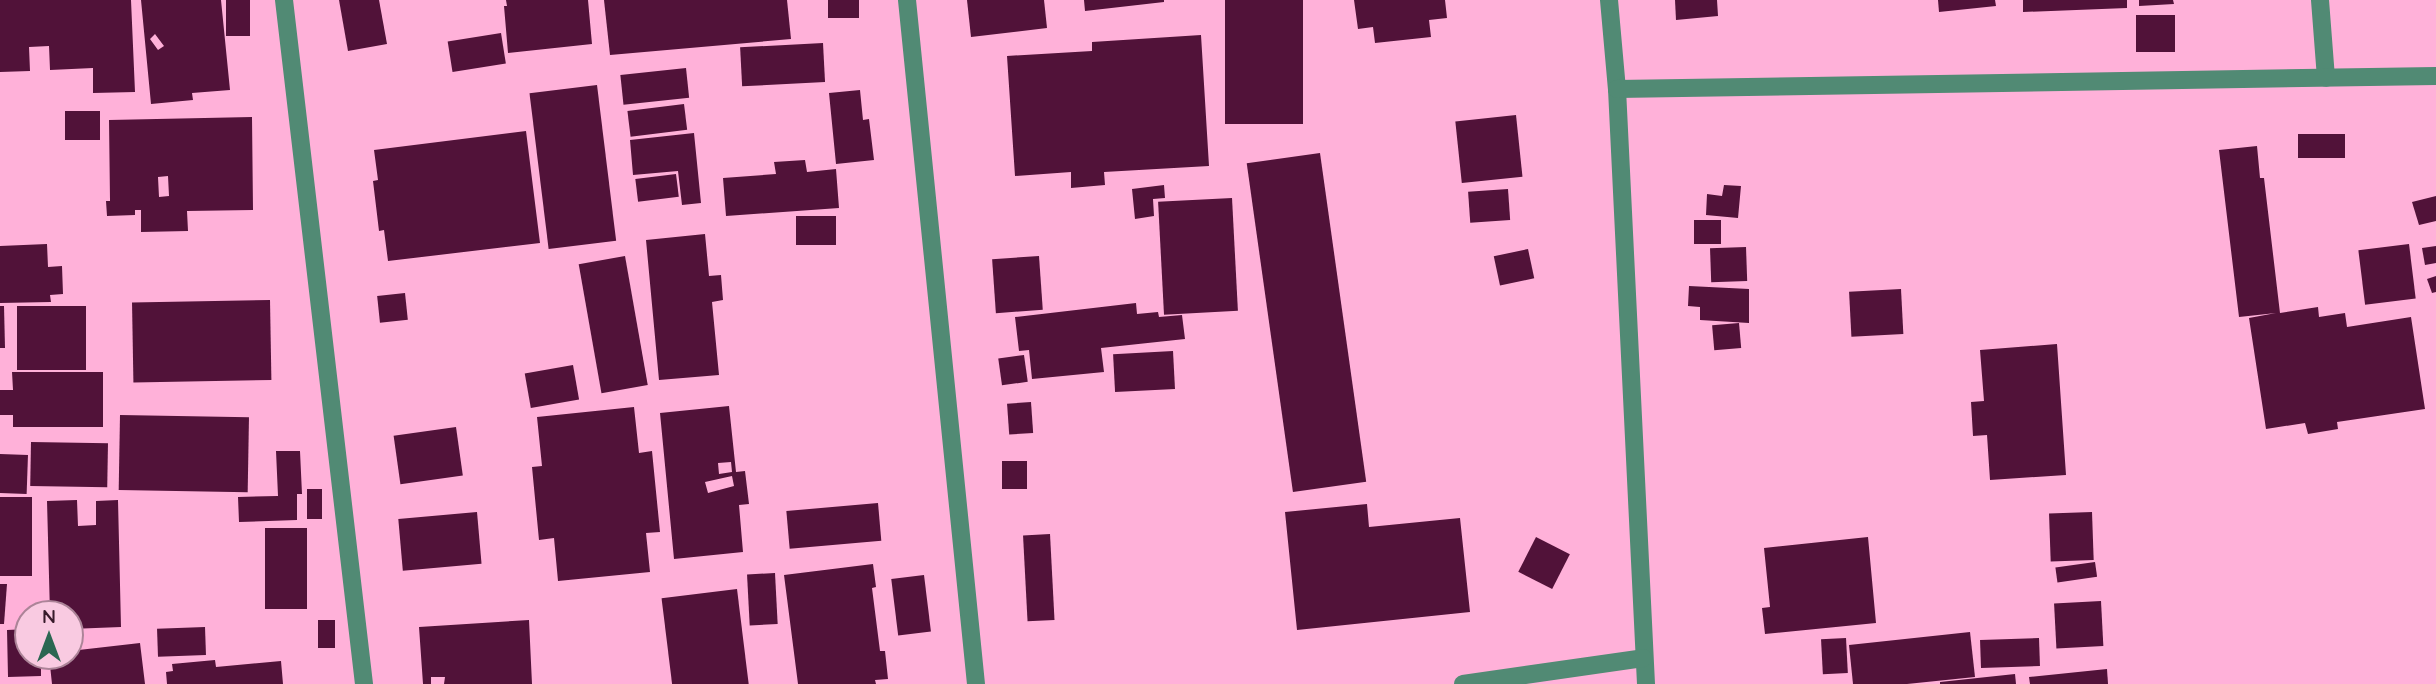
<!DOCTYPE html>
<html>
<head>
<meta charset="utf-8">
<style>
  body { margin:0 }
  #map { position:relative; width:2436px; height:684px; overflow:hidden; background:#ffb1d9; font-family:Quicksand,sans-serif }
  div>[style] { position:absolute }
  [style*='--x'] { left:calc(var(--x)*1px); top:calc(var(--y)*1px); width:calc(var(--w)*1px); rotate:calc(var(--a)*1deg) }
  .building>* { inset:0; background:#511239; transform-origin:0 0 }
  .minor>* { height:18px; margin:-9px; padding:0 9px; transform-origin:9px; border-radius:9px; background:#518a74 }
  span { translate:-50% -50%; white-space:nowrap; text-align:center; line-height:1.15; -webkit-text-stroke:7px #f9cae1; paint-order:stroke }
  .north { position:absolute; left:14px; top:600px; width:70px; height:70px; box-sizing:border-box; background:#f9cae1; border:2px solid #ac8498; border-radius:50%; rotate:0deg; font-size:19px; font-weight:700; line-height:28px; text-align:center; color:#381b2b }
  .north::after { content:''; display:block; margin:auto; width:24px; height:32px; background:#2b6752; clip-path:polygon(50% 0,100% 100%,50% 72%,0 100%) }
</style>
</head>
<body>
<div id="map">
  <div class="building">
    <div style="clip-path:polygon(0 0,131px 0,135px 92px,93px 93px,93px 68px,50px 70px,49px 46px,29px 47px,30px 71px,0 72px)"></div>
    <div style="clip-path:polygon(evenodd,141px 0,221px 0,230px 90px,192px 93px,193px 100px,151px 104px,141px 0,155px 34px,164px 46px,158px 50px,150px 39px,155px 34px)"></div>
    <div style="left:226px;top:0;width:24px;height:36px"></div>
    <div style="clip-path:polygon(339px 0,379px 0,387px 44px,348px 51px)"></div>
    <div style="clip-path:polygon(506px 0,588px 0,592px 44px,508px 53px,504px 6px,507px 6px)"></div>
    <div style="clip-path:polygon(604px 0,787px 0,791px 39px,610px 55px)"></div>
    <div style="left:828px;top:0;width:31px;height:18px"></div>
    <div style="clip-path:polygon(967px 0,1044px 0,1047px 28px,971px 37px)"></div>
    <div style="clip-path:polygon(1084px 0,1164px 0,1164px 2px,1085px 11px)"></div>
    <div style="left:1225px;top:0;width:78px;height:124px"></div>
    <div style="clip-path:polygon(1354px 0,1445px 0,1447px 18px,1429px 20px,1431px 37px,1375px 43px,1373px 27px,1358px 29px)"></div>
    <div style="clip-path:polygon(1675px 0,1717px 0,1718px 16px,1676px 20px)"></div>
    <div style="clip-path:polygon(1938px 0,1995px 0,1996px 6px,1939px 12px)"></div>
    <div style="clip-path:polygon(2023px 0,2127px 0,2127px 8px,2023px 12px)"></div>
    <div style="clip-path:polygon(2139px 0,2173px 0,2174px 4px,2139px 6px)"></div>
    <div style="left:2136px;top:15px;width:39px;height:37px"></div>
    <div style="left:501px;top:33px;width:31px;height:54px;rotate:81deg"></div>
    <div style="clip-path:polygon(1201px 35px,1209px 166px,1104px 172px,1105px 185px,1071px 188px,1071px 172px,1015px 176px,1007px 56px,1092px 51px,1092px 42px)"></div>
    <div style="left:823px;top:43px;width:39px;height:83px;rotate:87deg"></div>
    <div style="left:686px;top:68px;width:30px;height:66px;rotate:84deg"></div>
    <div style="left:597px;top:85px;width:157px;height:68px;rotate:83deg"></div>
    <div style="clip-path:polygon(860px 90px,863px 120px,869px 119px,874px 160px,836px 164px,829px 93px)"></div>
    <div style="left:684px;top:104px;width:26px;height:57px;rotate:83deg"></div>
    <div style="left:65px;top:111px;width:35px;height:29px"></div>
    <div style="left:1516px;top:115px;width:62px;height:61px;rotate:84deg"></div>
    <div style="clip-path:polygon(evenodd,252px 117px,253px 210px,187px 211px,188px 231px,141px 232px,141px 210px,135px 210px,135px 215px,107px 216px,106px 201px,110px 201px,109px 120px,252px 117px,168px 176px,169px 196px,159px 197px,158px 177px,168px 176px)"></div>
    <div style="clip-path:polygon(526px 131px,540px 243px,388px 261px,384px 230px,379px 231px,373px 181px,378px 180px,374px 150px)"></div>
    <div style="clip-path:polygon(694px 133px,701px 203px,682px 205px,678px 171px,633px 175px,630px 140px)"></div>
    <div style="left:2298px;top:134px;width:47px;height:24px"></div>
    <div style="clip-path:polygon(2257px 146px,2260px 178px,2264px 178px,2280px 313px,2318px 307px,2319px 317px,2345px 313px,2347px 327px,2411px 317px,2425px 409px,2337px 422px,2338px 429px,2308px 434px,2305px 423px,2266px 429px,2249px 318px,2276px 313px,2239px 317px,2219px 150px)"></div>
    <div style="left:1320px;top:153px;width:332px;height:74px;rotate:82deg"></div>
    <div style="clip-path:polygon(805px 160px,807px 172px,836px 169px,839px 208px,726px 216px,723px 178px,776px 174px,774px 162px)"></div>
    <div style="left:676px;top:174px;width:23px;height:41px;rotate:83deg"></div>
    <div style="clip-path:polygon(1164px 185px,1165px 198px,1153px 199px,1154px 216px,1135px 219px,1132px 189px)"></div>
    <div style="clip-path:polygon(1724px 185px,1741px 186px,1738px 218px,1706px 215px,1707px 194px,1722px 196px)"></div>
    <div style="left:1508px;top:189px;width:31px;height:40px;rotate:86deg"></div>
    <div style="clip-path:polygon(2436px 196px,2436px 221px,2419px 225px,2412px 202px)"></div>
    <div style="left:1232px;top:198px;width:113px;height:74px;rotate:87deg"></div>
    <div style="left:796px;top:216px;width:40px;height:29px"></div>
    <div style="left:1694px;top:220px;width:27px;height:24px"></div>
    <div style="clip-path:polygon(705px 234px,709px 276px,721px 275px,723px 300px,712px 302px,719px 375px,659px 380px,646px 240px)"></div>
    <div style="clip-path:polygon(47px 244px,48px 267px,62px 266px,63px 294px,50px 295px,51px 302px,0 303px,0 246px)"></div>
    <div style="left:2409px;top:244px;width:55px;height:51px;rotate:83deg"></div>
    <div style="clip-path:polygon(2436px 246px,2436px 263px,2425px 265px,2422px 248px)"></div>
    <div style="left:1746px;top:247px;width:34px;height:36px;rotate:88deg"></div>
    <div style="left:1528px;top:249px;width:30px;height:35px;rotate:78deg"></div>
    <div style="left:625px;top:256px;width:131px;height:47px;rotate:80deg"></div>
    <div style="left:1039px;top:256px;width:54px;height:47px;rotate:86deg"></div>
    <div style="clip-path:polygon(2436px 276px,2436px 292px,2432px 293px,2427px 279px)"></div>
    <div style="clip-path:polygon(1689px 286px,1749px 289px,1749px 323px,1700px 320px,1700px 307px,1688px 306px)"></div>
    <div style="left:1901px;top:289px;width:45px;height:52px;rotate:87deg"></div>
    <div style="left:405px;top:293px;width:27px;height:28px;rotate:84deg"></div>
    <div style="left:270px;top:300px;width:80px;height:138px;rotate:89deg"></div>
    <div style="clip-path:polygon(1136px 303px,1137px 314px,1158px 312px,1159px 317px,1182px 315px,1185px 339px,1101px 348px,1104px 372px,1032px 379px,1029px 350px,1019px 351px,1015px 317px)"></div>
    <div style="clip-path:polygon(0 306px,4px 306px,5px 348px,0 348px)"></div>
    <div style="left:17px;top:306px;width:69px;height:64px"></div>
    <div style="left:1739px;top:323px;width:25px;height:27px;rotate:85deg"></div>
    <div style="clip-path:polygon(2057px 344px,2066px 475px,1990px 480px,1987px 435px,1973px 436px,1971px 402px,1984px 401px,1980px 350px)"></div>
    <div style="left:1173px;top:351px;width:38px;height:60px;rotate:87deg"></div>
    <div style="left:1024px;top:355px;width:27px;height:26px;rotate:82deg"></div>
    <div style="left:573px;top:365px;width:35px;height:49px;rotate:80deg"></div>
    <div style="clip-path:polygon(12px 372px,103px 372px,103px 427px,13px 427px,13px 415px,0 415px,0 390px,13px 390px)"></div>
    <div style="left:1031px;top:402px;width:31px;height:24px;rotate:86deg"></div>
    <div style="clip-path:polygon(evenodd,729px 406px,736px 472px,745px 471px,749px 504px,739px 505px,743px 552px,674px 559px,660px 413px,729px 406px,731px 462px,732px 472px,719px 474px,718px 463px,731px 462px,729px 406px,732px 476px,734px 486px,708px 493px,705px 482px,732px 476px)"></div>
    <div style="clip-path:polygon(634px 407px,639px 453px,652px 451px,660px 532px,646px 533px,650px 572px,558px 581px,554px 538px,539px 540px,532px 467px,542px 466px,537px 417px)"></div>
    <div style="left:120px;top:415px;width:129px;height:75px;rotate:1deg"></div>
    <div style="left:456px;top:427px;width:49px;height:63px;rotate:82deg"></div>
    <div style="left:31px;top:442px;width:77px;height:44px;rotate:1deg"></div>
    <div style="clip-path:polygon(276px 451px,300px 451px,302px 494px,297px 494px,297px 520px,239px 522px,238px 497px,278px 496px)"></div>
    <div style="left:0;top:454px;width:28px;height:39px;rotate:2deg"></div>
    <div style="left:1002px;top:461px;width:25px;height:28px"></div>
    <div style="left:307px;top:489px;width:15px;height:30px"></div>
    <div style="left:0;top:497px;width:32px;height:79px"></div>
    <div style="clip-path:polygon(77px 500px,78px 526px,96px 525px,96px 501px,118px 500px,121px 627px,70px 629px,70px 614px,50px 614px,47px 501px)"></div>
    <div style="left:878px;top:503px;width:38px;height:92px;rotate:85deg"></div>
    <div style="clip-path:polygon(1367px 504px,1369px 527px,1460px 518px,1470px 612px,1297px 630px,1285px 512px)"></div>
    <div style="left:477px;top:512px;width:52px;height:79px;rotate:85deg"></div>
    <div style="left:2092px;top:512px;width:48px;height:43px;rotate:88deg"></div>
    <div style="left:307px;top:528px;width:81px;height:42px;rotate:90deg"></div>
    <div style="left:1050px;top:534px;width:86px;height:27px;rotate:87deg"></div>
    <div style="left:1536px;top:537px;width:38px;height:39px;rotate:27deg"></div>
    <div style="clip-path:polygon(1868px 537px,1876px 623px,1765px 634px,1762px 608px,1770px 607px,1764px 548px)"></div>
    <div style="left:2095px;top:562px;width:15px;height:40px;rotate:82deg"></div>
    <div style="clip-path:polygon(873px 564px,876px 587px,872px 588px,880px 651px,885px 651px,888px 679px,875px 680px,876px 684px,798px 684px,784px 575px)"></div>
    <div style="left:775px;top:573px;width:51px;height:28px;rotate:87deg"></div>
    <div style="left:924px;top:575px;width:57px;height:33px;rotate:83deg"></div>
    <div style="clip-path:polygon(0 584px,7px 584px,4px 624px,0 624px)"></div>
    <div style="left:737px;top:589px;width:96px;height:76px;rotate:83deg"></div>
    <div style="left:2101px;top:601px;width:45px;height:47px;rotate:87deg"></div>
    <div style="left:318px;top:620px;width:17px;height:28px"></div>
    <div style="clip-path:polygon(529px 620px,532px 684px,444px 684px,445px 677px,431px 677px,431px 684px,423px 684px,419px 627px)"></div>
    <div style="left:205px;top:627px;width:28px;height:48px;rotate:88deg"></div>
    <div style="clip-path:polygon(28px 629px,28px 656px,41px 656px,41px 676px,8px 677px,7px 630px)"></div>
    <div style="clip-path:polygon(1970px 632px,1975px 677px,1907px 684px,1853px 684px,1849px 645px)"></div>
    <div style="left:1846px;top:638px;width:35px;height:25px;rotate:87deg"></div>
    <div style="left:2039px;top:638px;width:28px;height:59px;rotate:88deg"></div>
    <div style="clip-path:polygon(140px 643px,145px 684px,52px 684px,49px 656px,70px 656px,70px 651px)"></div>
    <div style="clip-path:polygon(215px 660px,216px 667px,281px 661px,283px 684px,167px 684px,166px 672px,173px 671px,172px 664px)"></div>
    <div style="clip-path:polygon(2107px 669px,2108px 684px,2030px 684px,2029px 677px)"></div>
    <div style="clip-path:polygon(2015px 674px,2016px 684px,1940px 684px,1940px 682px)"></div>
  </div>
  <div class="minor">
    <div style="--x:284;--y:0;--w:689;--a:83.33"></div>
    <div style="--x:907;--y:0;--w:687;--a:84.24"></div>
    <div style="--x:1609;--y:0;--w:89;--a:84.9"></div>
    <div style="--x:1617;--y:89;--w:596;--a:87.21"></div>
    <div style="--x:2320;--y:0;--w:78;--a:85.6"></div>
    <div style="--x:1617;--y:89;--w:819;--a:-0.91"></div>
    <div style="--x:1463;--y:684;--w:182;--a:-8.2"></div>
  </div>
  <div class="north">N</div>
</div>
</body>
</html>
